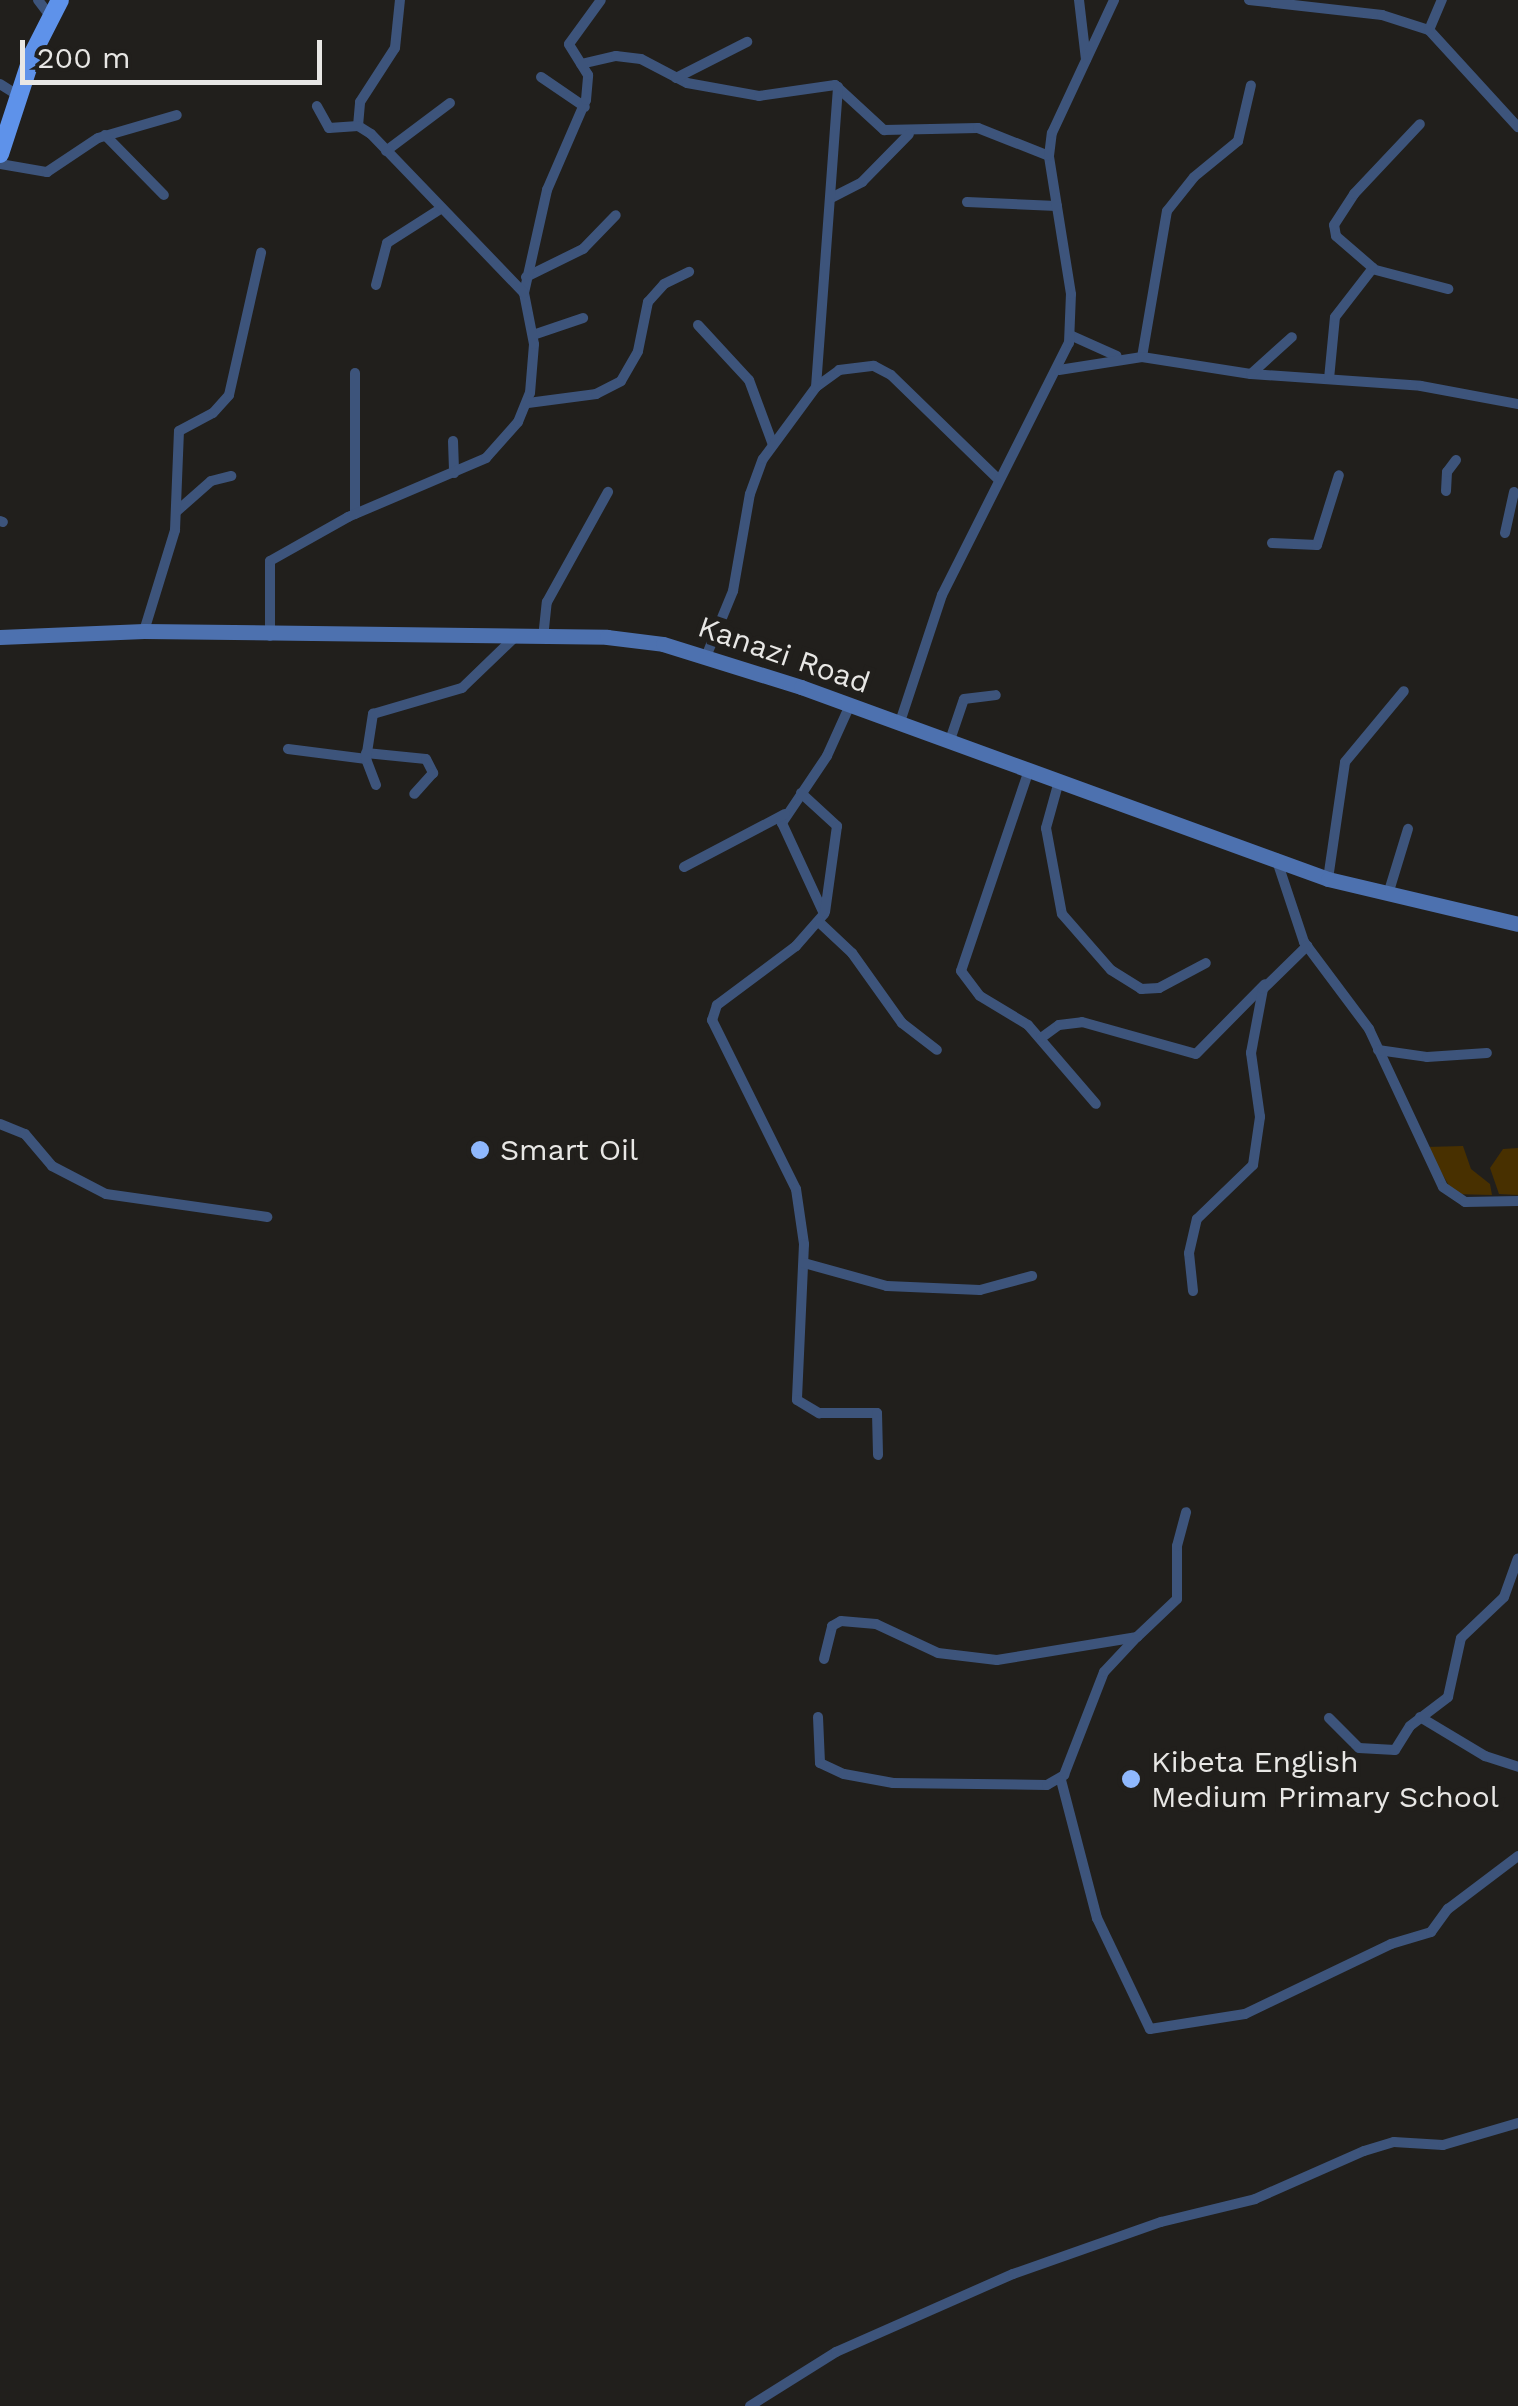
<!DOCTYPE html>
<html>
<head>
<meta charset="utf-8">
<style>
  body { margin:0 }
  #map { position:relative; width:1518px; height:2406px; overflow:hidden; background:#211f1c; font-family:"Work Sans",sans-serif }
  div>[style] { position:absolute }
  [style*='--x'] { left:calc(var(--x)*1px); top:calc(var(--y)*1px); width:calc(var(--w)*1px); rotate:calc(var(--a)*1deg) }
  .green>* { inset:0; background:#483000 }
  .minor>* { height:10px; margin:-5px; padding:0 5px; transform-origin:5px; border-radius:5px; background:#3d547b }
  .secondary>* { height:15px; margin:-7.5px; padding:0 7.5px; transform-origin:7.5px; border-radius:7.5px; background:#4d71af }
  .trunk>* { height:18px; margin:-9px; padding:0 9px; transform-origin:9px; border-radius:9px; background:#5e92ea }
  .dots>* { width:28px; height:28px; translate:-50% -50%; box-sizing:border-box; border:5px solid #211f1c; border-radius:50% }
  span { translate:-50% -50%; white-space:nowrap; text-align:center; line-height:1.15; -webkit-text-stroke:10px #211f1c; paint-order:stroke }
  .street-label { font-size:30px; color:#e8e7e5 }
  .poi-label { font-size:30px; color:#e8e7e5 }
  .left { translate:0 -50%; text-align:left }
  .scale { position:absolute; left:20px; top:40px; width:302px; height:45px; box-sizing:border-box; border:5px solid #e8e7e5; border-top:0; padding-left:12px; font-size:30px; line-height:35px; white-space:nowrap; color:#e8e7e5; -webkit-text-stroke:8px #211f1c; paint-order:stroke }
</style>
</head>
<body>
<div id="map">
  <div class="green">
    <div style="clip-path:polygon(1463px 1146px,1471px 1169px,1490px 1184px,1492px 1195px,1454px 1194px,1426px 1147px)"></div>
    <div style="clip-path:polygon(1518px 1148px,1518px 1195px,1499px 1194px,1490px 1168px,1503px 1149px)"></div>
  </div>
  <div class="minor">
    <div style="--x:38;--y:0;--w:21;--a:53"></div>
    <div style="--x:1079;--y:0;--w:60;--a:83.3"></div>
    <div style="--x:1249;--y:0;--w:134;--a:6.4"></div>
    <div style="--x:1382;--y:15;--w:49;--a:17.7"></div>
    <div style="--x:1429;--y:30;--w:132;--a:47.5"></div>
    <div style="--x:1429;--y:30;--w:33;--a:-67"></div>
    <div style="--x:581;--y:64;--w:36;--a:-13"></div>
    <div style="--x:616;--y:56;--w:25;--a:7"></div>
    <div style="--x:641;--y:59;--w:52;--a:27.6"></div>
    <div style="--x:687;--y:83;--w:73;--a:10.2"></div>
    <div style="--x:759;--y:96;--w:77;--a:-8.2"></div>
    <div style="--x:835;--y:85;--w:67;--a:42.6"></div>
    <div style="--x:884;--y:130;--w:94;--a:-1.2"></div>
    <div style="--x:978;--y:128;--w:76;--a:21.5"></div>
    <div style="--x:541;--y:77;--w:53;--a:34.3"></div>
    <div style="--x:676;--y:78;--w:80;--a:-26.9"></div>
    <div style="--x:0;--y:84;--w:22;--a:32"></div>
    <div style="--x:358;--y:126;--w:24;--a:-85"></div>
    <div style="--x:360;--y:102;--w:64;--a:-57.1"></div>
    <div style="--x:395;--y:48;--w:48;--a:-84.1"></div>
    <div style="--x:105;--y:135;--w:84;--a:45.5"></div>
    <div style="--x:386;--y:151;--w:80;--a:-36.9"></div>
    <div style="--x:0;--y:164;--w:48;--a:9.7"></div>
    <div style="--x:47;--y:172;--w:61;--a:-33.7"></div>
    <div style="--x:98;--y:138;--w:82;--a:-16.2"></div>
    <div style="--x:831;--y:198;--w:35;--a:-27"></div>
    <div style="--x:862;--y:182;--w:67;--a:-45.6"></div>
    <div style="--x:967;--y:202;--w:90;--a:2.5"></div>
    <div style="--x:1372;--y:269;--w:79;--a:14.7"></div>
    <div style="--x:526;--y:277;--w:64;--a:-26.2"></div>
    <div style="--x:583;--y:249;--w:47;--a:-45.9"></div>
    <div style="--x:376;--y:285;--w:43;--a:-75.3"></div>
    <div style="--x:387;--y:243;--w:65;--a:-32.5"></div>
    <div style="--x:524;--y:293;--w:106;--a:-77.4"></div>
    <div style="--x:547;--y:190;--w:98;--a:-66.6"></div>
    <div style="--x:586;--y:100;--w:25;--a:-85"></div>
    <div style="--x:588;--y:75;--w:36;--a:-122"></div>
    <div style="--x:569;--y:44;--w:54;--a:-54"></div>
    <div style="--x:698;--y:325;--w:75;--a:47.2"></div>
    <div style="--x:749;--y:380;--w:69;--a:69.7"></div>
    <div style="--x:533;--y:335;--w:53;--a:-18.8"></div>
    <div style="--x:1070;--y:335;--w:51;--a:24.1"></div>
    <div style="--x:1142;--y:357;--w:148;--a:-80.3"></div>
    <div style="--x:1167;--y:211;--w:43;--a:-51.5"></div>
    <div style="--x:1194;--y:177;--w:57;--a:-39.3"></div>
    <div style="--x:1238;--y:141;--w:57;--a:-76.9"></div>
    <div style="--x:1059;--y:370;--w:84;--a:-8.9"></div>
    <div style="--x:1142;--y:357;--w:110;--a:8.9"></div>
    <div style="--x:1251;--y:374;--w:170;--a:4"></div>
    <div style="--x:1421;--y:386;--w:99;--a:10.5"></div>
    <div style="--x:1251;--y:374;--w:55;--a:-42.1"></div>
    <div style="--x:1329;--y:379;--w:62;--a:-84.5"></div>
    <div style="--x:1335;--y:317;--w:62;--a:-52.2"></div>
    <div style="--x:1373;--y:268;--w:49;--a:-139.1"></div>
    <div style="--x:1336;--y:236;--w:11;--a:-100"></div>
    <div style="--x:1334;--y:225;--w:37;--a:-57"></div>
    <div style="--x:1354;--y:194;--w:96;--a:-46.7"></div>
    <div style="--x:816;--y:387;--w:301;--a:-85.8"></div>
    <div style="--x:528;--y:403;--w:69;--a:-7.5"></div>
    <div style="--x:596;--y:394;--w:28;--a:-27"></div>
    <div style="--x:621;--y:381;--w:34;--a:-60"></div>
    <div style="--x:638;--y:351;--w:50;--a:-78.5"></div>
    <div style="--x:648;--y:302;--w:24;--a:-48"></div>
    <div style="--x:664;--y:284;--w:28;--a:-26"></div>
    <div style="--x:453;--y:441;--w:32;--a:88"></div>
    <div style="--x:1446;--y:491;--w:19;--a:-87"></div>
    <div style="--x:1447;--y:472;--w:15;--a:-53"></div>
    <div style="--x:177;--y:511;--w:45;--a:-41.4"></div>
    <div style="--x:211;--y:481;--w:21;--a:-14"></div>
    <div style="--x:355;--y:514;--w:141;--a:-90"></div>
    <div style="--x:0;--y:521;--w:3;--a:18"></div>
    <div style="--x:1505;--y:533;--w:42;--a:-77.6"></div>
    <div style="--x:1272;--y:543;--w:45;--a:2.5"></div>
    <div style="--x:1317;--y:545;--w:73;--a:-72.6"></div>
    <div style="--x:144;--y:631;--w:106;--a:-72.9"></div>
    <div style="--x:175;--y:530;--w:99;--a:-87.7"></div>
    <div style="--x:179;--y:431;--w:38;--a:-28"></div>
    <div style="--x:213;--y:413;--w:24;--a:-48"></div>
    <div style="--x:229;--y:395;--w:146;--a:-77.3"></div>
    <div style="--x:270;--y:636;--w:75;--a:-90"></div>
    <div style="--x:270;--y:561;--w:90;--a:-29.4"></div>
    <div style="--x:348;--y:517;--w:150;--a:-23.1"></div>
    <div style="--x:486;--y:458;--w:48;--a:-48.4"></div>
    <div style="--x:518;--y:422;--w:31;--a:-68"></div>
    <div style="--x:530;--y:393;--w:49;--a:-85.3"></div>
    <div style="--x:534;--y:344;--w:52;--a:-101.1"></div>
    <div style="--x:524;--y:293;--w:221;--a:-133.9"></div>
    <div style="--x:371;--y:134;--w:15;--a:-148"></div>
    <div style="--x:358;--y:126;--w:29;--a:176"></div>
    <div style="--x:329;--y:128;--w:25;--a:-119"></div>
    <div style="--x:543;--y:638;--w:36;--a:-84"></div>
    <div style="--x:547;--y:602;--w:126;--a:-61"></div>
    <div style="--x:705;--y:659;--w:74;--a:-67.6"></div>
    <div style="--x:733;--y:591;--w:98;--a:-80.1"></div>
    <div style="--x:750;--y:494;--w:37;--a:-70"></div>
    <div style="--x:763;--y:459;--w:89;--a:-53.6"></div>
    <div style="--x:816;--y:387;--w:29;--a:-36"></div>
    <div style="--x:839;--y:370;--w:35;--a:-7"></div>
    <div style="--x:874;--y:366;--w:19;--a:28"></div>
    <div style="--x:891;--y:375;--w:148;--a:44.2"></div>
    <div style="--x:850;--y:705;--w:56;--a:114.3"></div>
    <div style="--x:827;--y:756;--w:81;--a:123.9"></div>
    <div style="--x:782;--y:823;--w:100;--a:65.2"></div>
    <div style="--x:824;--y:914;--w:43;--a:131.2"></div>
    <div style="--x:796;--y:946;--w:99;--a:143.2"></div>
    <div style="--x:717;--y:1005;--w:16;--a:108"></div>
    <div style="--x:712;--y:1020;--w:189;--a:63.6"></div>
    <div style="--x:796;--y:1189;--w:56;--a:81.7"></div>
    <div style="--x:804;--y:1244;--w:156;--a:92.6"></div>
    <div style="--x:797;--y:1400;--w:26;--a:31"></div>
    <div style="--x:819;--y:1413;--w:58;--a:0"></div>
    <div style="--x:877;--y:1413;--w:42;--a:88.6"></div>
    <div style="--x:899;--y:725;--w:137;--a:-71.7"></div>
    <div style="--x:942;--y:595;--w:282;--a:-63.3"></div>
    <div style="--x:1069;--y:343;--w:49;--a:-87.7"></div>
    <div style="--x:1071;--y:294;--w:140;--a:-99.1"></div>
    <div style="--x:1049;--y:156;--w:23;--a:-83"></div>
    <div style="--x:1052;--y:133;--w:147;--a:-65"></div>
    <div style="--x:949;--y:743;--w:46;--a:-71.2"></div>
    <div style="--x:964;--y:699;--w:32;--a:-7"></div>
    <div style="--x:288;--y:749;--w:79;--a:7.3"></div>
    <div style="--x:366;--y:753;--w:60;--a:5.7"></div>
    <div style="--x:426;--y:759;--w:16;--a:63"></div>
    <div style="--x:433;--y:773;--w:28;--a:132"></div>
    <div style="--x:1029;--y:770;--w:212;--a:108.7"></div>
    <div style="--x:961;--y:971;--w:31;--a:53"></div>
    <div style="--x:980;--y:996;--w:56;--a:31.1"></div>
    <div style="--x:1028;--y:1025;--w:104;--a:49.3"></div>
    <div style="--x:1059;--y:781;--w:49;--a:105.5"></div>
    <div style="--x:1046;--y:828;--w:87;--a:79.5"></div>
    <div style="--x:1062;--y:914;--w:74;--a:48.8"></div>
    <div style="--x:1111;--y:970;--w:36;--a:32"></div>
    <div style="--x:1141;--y:989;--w:18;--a:-3"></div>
    <div style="--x:1159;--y:988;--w:53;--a:-28"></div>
    <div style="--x:376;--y:785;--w:28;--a:-111"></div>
    <div style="--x:366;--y:759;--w:46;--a:-81.2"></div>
    <div style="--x:373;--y:714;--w:93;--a:-16.3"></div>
    <div style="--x:462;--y:688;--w:72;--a:-43.9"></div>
    <div style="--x:801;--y:793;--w:49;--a:42.5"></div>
    <div style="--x:837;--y:826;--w:87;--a:97.9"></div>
    <div style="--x:1276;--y:858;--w:89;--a:71.6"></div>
    <div style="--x:1304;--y:942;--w:109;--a:53.2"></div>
    <div style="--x:1369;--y:1029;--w:174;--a:64.9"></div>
    <div style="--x:1443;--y:1187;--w:27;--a:34"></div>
    <div style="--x:1465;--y:1202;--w:53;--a:-1.1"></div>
    <div style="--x:684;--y:867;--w:114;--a:-27.7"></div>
    <div style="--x:1328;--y:879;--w:118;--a:-81.7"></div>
    <div style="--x:1345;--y:762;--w:92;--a:-50.3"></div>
    <div style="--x:1389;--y:891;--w:65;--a:-73"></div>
    <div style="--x:820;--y:923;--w:44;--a:43.2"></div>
    <div style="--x:852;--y:953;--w:86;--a:54.5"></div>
    <div style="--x:902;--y:1023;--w:44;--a:37.6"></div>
    <div style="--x:1041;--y:1038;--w:22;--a:-36"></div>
    <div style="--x:1059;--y:1025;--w:23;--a:-7"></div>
    <div style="--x:1082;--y:1022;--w:118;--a:15.7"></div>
    <div style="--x:1196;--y:1054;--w:98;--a:-45.4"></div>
    <div style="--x:1378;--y:1050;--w:49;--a:8.1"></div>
    <div style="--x:1427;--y:1057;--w:60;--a:-3.8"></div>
    <div style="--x:0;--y:1124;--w:27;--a:22"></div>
    <div style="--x:25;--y:1134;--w:42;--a:49.8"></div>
    <div style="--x:52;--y:1166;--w:61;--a:27.4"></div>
    <div style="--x:106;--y:1194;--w:163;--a:8.1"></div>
    <div style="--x:804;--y:1263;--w:86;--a:15.5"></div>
    <div style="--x:887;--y:1286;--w:93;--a:2.5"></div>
    <div style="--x:980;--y:1290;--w:54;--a:-15.1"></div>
    <div style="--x:1193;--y:1291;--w:38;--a:-96"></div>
    <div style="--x:1189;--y:1253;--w:35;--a:-77"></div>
    <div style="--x:1197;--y:1219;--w:78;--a:-44"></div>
    <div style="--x:1253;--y:1165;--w:49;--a:-81.7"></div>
    <div style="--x:1260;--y:1117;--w:65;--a:-98"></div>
    <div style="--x:1251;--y:1053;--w:65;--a:-79.4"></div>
    <div style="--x:1263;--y:989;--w:62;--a:-44.3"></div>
    <div style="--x:824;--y:1659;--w:34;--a:-76"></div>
    <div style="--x:832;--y:1626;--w:10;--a:-29"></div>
    <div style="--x:841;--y:1621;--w:35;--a:5"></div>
    <div style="--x:876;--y:1624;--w:68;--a:25.1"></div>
    <div style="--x:938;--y:1653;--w:59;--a:6.8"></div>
    <div style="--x:997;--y:1660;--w:142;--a:-9.3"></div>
    <div style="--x:1137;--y:1637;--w:55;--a:-43.5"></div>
    <div style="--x:1177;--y:1599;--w:53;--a:-90"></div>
    <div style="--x:1177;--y:1546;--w:35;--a:-75"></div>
    <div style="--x:818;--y:1717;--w:46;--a:87.5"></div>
    <div style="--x:820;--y:1763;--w:26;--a:25"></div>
    <div style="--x:844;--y:1774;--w:50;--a:10.4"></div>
    <div style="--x:893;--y:1783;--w:154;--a:0.7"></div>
    <div style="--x:1047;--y:1785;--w:20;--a:-30"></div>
    <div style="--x:1064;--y:1775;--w:110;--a:-68.8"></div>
    <div style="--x:1104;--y:1672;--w:45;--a:-46.8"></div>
    <div style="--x:1420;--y:1717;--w:76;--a:31"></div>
    <div style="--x:1485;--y:1756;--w:35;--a:18"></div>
    <div style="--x:1329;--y:1718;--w:42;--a:45"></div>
    <div style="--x:1359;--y:1748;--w:36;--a:3"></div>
    <div style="--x:1395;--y:1750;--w:28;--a:-58"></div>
    <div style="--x:1410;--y:1726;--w:48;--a:-37.3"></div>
    <div style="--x:1448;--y:1697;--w:60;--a:-77.6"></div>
    <div style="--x:1461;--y:1638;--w:59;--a:-43.6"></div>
    <div style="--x:1504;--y:1597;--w:41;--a:-70.3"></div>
    <div style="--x:1061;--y:1780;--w:143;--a:75.4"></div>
    <div style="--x:1097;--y:1918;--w:123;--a:64.5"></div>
    <div style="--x:1150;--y:2029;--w:96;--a:-9"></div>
    <div style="--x:1245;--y:2014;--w:162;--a:-25.6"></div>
    <div style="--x:1391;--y:1944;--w:42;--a:-16.7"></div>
    <div style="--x:1431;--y:1932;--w:29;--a:-54"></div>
    <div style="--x:1448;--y:1909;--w:88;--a:-37.1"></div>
    <div style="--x:750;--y:2406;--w:102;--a:-32.1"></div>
    <div style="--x:836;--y:2352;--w:193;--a:-23.8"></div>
    <div style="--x:1013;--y:2274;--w:157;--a:-19.4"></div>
    <div style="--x:1161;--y:2222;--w:97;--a:-13.7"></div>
    <div style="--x:1255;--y:2199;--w:119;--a:-23.8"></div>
    <div style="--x:1364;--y:2151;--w:31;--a:-17"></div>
    <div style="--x:1394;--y:2142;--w:49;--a:3.5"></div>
    <div style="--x:1443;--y:2145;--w:78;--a:-16.3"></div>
  </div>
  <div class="secondary">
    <div style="--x:0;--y:637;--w:144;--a:-2.4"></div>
    <div style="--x:144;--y:631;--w:463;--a:0.7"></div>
    <div style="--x:607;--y:637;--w:56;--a:7.1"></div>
    <div style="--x:663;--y:644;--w:145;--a:17.3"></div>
    <div style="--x:801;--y:687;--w:561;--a:20.02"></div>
    <div style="--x:1328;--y:879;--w:195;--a:13.3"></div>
  </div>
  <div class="trunk">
    <div style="--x:0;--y:154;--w:106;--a:-71.9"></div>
    <div style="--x:33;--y:53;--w:59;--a:-63"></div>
  </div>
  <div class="dots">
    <div style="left:480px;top:1150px;background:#8fb8fd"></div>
    <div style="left:1131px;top:1779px;background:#8fb8fd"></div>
  </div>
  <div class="street-label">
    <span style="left:784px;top:655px;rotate:19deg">Kanazi Road</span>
  </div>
  <div class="poi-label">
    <span class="left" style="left:500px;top:1150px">Smart Oil</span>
    <span class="left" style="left:1151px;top:1779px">Kibeta English<br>Medium Primary School</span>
  </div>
  <div class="scale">200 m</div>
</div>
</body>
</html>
